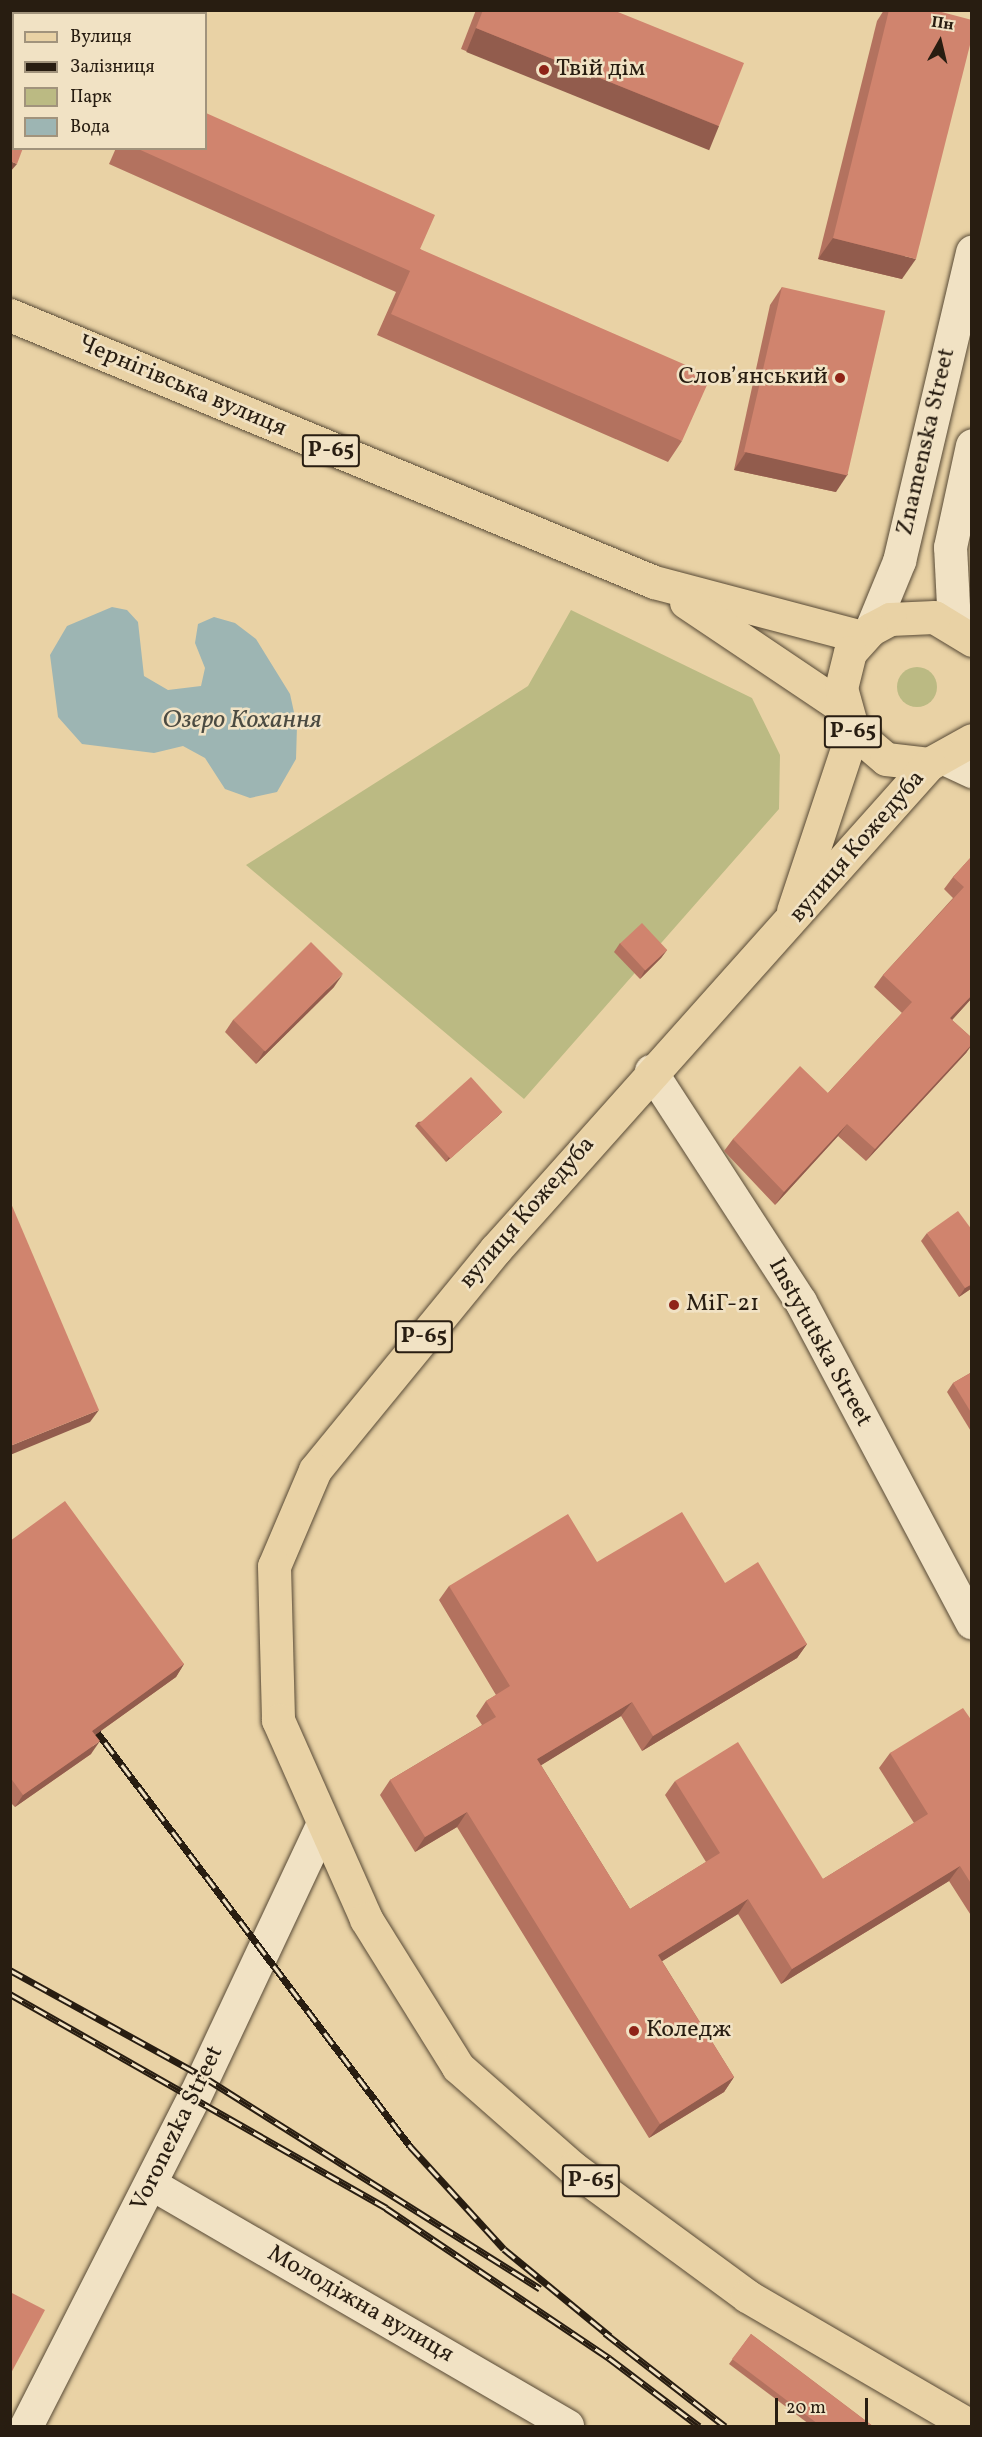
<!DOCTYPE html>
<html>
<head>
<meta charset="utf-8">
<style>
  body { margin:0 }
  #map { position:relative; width:982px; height:2437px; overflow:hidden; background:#e9d2a5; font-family:Vollkorn,serif }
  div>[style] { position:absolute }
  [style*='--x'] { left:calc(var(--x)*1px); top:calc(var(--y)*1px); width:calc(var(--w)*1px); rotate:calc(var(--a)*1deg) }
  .green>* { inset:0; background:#bbba83 }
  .round { border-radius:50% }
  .water>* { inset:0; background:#9db5b3 }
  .roads { filter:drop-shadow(0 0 2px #584a36) drop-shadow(0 0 2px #584a36) }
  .minor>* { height:32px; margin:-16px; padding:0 16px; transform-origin:16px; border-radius:16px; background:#f1e2c4 }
  .tertiary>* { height:33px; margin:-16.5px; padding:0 16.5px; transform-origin:16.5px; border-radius:16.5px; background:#f1e2c4 }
  .secondary>* { height:33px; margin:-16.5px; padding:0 16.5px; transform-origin:16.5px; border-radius:16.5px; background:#f1e2c4 }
  .primary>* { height:33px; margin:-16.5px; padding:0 16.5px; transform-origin:16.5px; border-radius:16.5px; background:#e9d2a5 }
  .rail>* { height:7px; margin-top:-3.5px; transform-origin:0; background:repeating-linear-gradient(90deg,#f1e2c4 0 14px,#281d11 0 28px); box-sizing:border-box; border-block:2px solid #281d11 }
  .wall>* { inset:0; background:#b3725f }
  .shaded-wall>* { inset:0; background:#925c4d; transform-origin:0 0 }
  .building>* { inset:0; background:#d0846e; transform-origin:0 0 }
  .dots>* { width:16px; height:16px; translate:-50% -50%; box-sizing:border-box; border:3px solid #f1e2c4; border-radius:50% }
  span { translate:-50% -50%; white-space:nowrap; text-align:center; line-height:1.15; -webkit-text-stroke:5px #f1e2c4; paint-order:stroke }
  .shield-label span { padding:2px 4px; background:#f1e2c4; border:2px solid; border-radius:4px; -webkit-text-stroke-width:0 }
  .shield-label { font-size:22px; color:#281d11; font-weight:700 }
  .poi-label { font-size:24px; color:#281d11 }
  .left { translate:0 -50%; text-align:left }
  .right { translate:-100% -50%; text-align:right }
  .street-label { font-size:24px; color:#281d11 }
  .water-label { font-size:26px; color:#4b4b42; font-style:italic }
  .frame { position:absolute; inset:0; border:12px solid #281d11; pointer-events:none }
  .legend { position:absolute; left:12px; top:12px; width:195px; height:138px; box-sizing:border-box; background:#f1e2c4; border:2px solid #a1937c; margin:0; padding:8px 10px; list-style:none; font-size:18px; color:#281d11 }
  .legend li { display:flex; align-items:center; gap:12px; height:30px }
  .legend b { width:30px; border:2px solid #a1937c }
  .north { position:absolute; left:910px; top:12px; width:60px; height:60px; -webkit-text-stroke:4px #f1e2c4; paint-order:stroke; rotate:8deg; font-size:16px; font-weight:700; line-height:24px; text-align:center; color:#281d11 }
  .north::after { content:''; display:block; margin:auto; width:21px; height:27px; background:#281d11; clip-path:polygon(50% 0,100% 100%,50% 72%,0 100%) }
  .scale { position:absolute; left:775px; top:2398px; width:93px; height:27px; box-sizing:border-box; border:3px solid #281d11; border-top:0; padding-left:8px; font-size:18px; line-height:21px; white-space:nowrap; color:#281d11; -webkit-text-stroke:4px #f1e2c4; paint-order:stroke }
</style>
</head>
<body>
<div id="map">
  <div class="green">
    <div style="clip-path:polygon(571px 610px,752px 698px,780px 755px,779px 809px,524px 1099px,246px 865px,528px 686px)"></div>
    <div class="round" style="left:897px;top:667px;width:40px;height:40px"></div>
  </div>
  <div class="water">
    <div style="clip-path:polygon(112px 607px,127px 610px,138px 622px,144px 676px,168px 690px,201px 686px,205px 668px,195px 643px,198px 624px,214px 617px,235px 623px,256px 639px,290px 694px,297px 726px,296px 759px,277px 792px,250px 798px,225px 789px,205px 758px,183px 746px,154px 753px,82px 744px,58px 717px,50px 655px,67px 626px)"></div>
  </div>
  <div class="roads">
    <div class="minor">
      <div style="--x:651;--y:1071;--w:275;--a:57"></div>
      <div style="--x:801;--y:1302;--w:364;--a:62"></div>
      <div style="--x:151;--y:2184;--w:482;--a:30.1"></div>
    </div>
    <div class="tertiary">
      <div style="--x:946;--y:759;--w:29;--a:25"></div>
    </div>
    <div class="secondary">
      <div style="--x:954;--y:625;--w:78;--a:-92.9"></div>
      <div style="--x:950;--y:547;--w:104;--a:-77.8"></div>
      <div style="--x:871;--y:629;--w:74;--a:-67.6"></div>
      <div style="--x:899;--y:561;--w:318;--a:-76.7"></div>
      <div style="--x:26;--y:2426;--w:372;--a:-63"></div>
      <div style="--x:195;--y:2095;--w:296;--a:-64.8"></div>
    </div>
    <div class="primary">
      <div style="--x:10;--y:315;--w:697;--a:22.52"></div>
      <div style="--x:654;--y:582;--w:215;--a:14.8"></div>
      <div style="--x:686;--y:602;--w:188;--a:33.9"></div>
      <div style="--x:972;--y:640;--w:44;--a:-148.8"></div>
      <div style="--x:934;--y:617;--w:44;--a:177.4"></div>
      <div style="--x:890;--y:619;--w:21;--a:152"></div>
      <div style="--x:871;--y:629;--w:31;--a:132"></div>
      <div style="--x:850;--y:652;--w:37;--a:104"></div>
      <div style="--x:841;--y:688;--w:45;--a:74.4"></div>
      <div style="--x:853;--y:731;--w:43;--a:40.3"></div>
      <div style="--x:886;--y:759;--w:43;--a:6.6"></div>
      <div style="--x:929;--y:764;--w:49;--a:-29.2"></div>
      <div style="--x:929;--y:764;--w:652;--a:131.76"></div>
      <div style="--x:495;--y:1250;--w:284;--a:129.3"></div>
      <div style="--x:315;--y:1470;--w:104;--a:113.1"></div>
      <div style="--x:274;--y:1566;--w:154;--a:88.5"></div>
      <div style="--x:278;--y:1720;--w:218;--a:66.1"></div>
      <div style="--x:366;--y:1919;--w:174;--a:58.1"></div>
      <div style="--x:458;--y:2067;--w:153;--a:41.3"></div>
      <div style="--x:573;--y:2168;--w:216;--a:36.3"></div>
      <div style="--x:747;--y:2296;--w:258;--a:30.2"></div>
      <div style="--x:793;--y:911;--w:190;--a:-71.6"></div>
    </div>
  </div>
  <div class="rail">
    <div style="--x:88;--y:1720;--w:534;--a:52.92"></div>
    <div style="--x:410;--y:2146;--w:139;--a:47.6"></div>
    <div style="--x:504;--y:2249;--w:137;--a:39.4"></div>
    <div style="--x:10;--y:1970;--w:222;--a:28.9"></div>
    <div style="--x:204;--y:2077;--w:397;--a:32.2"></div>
    <div style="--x:10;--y:1994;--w:433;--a:29.6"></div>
    <div style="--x:386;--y:2208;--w:269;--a:33.9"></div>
    <div style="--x:609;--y:2358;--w:113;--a:37.1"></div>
    <div style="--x:605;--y:2333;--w:152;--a:37.8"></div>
  </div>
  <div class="wall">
    <div style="clip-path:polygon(476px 10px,613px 10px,719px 126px,705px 147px,461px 49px)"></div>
    <div style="clip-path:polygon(884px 10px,934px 10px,902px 279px,818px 259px,877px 21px)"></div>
    <div style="clip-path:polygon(116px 148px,206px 148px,420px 249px,682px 441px,668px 462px,377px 335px,396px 292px,109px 164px)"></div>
    <div style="clip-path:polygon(782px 287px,836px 492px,734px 470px,770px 305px)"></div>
    <div style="clip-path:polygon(972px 856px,972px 998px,952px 1020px,972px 1038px,972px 1045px,966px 1053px,866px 1161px,838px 1136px,775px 1205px,724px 1151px,733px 1139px,828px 1093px,902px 1013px,874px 987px,883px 975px,953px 898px,944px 889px,953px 877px)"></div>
    <div style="clip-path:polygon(620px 943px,667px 950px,661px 958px,640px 979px,614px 952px)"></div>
    <div style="clip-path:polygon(334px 987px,256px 1064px,225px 1032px,233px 1020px)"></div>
    <div style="clip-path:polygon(502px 1112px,498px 1116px,446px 1162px,415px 1126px,418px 1122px)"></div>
    <div style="clip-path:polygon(927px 1233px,972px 1288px,959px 1297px,921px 1241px)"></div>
    <div style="clip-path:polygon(972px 1372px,972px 1433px,947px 1392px,953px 1383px)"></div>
    <div style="clip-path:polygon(10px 1541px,184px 1664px,176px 1677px,95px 1735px,91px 1754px,15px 1807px,10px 1802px)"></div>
    <div style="clip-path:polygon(597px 1562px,725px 1583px,807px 1644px,797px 1658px,642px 1751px,621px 1716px,541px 1765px,630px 1909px,706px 1862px,665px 1795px,675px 1781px,823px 1879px,914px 1823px,879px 1768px,890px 1753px,972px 1721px,972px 1917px,949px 1881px,781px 1984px,738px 1914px,662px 1961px,734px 2077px,724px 2092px,649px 2138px,457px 1827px,415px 1852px,380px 1795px,390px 1780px,482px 1725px,476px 1716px,486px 1701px,496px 1695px,439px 1600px,449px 1586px)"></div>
    <div style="clip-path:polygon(751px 2334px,874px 2427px,813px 2427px,729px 2364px)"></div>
  </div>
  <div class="shaded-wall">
    <div style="left:476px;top:28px;width:262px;height:26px;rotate:22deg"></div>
    <div style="clip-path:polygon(10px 161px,17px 164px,10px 172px)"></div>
    <div style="clip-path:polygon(833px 238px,916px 259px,902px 279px,818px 259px)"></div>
    <div style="clip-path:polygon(746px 452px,848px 474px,836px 492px,734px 470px)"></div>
    <div style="clip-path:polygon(667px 950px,661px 958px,640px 979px,645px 970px)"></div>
    <div style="clip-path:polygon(343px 974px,334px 987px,256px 1064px,264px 1051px)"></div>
    <div style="clip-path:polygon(972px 995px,972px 998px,942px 1031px,950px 1018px)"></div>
    <div style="clip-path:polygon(972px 1044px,966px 1053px,866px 1161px,875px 1149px)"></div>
    <div style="clip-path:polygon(502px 1112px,498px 1116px,446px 1162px,449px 1157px)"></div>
    <div style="clip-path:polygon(847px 1124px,838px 1136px,775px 1205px,784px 1192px)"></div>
    <div style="clip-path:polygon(972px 1284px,972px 1288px,959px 1297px,965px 1288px)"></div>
    <div style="clip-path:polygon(99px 1410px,90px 1422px,10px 1455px,10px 1446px)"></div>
    <div style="clip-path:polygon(807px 1644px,797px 1658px,642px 1751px,653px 1736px)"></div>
    <div style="clip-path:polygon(184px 1664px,176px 1677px,84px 1743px,92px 1731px)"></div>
    <div style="clip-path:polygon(632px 1702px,621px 1716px,527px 1774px,537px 1759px)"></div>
    <div style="clip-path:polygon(100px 1741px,91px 1754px,15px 1807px,23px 1795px)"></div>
    <div style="clip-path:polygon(467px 1812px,457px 1827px,415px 1852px,425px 1837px)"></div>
    <div style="clip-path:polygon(960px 1866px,949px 1881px,781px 1984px,792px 1969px)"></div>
    <div style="clip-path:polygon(748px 1899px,738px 1914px,648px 1970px,658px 1955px)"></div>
    <div style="clip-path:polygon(734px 2077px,724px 2092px,649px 2138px,660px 2124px)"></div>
  </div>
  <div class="building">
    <div style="clip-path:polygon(483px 10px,613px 10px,744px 63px,719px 126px,476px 28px)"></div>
    <div style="clip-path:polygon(889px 10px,934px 10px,972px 20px,972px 37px,916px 259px,833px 238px)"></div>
    <div style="clip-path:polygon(10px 98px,14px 99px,14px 148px,23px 148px,17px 164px,10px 161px)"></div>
    <div style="clip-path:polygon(206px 113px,435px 215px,420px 249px,711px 376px,682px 441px,391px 314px,410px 271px,136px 148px,206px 148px)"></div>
    <div style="left:782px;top:287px;width:106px;height:169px;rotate:13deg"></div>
    <div style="clip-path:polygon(972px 856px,972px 995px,950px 1018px,972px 1038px,972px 1044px,875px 1149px,847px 1124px,784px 1192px,733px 1139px,800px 1066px,828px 1093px,912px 1002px,883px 975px,964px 887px,953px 877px)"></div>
    <div style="left:642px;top:923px;width:37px;height:30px;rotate:47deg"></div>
    <div style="left:311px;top:942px;width:45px;height:110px;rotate:45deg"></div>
    <div style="left:471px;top:1077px;width:47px;height:70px;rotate:48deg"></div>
    <div style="clip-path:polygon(10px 1201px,99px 1410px,10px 1446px)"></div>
    <div style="clip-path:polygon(958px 1211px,972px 1230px,972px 1284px,965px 1288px,927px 1233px)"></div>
    <div style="clip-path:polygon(972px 1372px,972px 1414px,953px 1383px)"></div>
    <div style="clip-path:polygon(65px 1501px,184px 1664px,92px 1731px,100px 1741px,23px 1795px,10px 1777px,10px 1541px)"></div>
    <div style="clip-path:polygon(682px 1512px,725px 1583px,758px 1562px,807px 1644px,653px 1736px,632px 1702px,537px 1759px,630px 1909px,720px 1853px,675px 1781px,738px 1742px,823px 1879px,928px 1814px,890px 1753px,963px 1708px,972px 1721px,972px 1885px,960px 1866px,792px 1969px,748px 1899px,658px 1955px,734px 2077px,660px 2124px,467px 1812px,425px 1837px,390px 1780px,496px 1717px,486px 1701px,510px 1686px,449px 1586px,568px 1514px,597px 1562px)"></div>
    <div style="clip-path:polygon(10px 2292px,45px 2310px,10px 2375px)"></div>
    <div style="clip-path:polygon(751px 2334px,874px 2427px,822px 2427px,732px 2359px)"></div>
  </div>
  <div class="dots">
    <div style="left:544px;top:70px;background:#8f2418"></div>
    <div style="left:840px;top:378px;background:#8f2418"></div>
    <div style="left:674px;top:1305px;background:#8f2418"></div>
    <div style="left:634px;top:2031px;background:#8f2418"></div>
  </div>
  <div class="shield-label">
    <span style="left:331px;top:451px">Р-65</span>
    <span style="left:853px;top:732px">Р-65</span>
    <span style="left:424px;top:1337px">Р-65</span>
    <span style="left:591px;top:2181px">Р-65</span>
  </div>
  <div class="poi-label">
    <span class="left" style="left:556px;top:70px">Твій дім</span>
    <span class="right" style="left:828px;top:378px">Слов’янський</span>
    <span class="left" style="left:686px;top:1305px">МіГ-21</span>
    <span class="left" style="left:646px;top:2031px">Коледж</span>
  </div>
  <div class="street-label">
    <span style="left:182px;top:387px;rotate:23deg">Чернігівська вулиця</span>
    <span style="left:927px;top:442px;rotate:-77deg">Znamenska Street</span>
    <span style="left:858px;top:847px;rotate:-49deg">вулиця Кожедуба</span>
    <span style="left:528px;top:1213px;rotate:-49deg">вулиця Кожедуба</span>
    <span style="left:819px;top:1343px;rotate:61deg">Instytutska Street</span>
    <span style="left:178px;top:2129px;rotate:-64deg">Voronezka Street</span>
    <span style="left:360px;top:2305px;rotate:30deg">Молодіжна вулиця</span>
  </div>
  <div class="water-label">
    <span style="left:242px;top:721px">Озеро Кохання</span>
  </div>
  <div class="frame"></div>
  <ul class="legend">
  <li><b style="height:8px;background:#e9d2a5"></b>Вулиця</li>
  <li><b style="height:8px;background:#281d11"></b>Залізниця</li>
  <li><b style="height:16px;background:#bbba83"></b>Парк</li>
  <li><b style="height:16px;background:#9db5b3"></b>Вода</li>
  </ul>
  <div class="north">Пн</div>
  <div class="scale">20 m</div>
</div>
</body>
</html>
